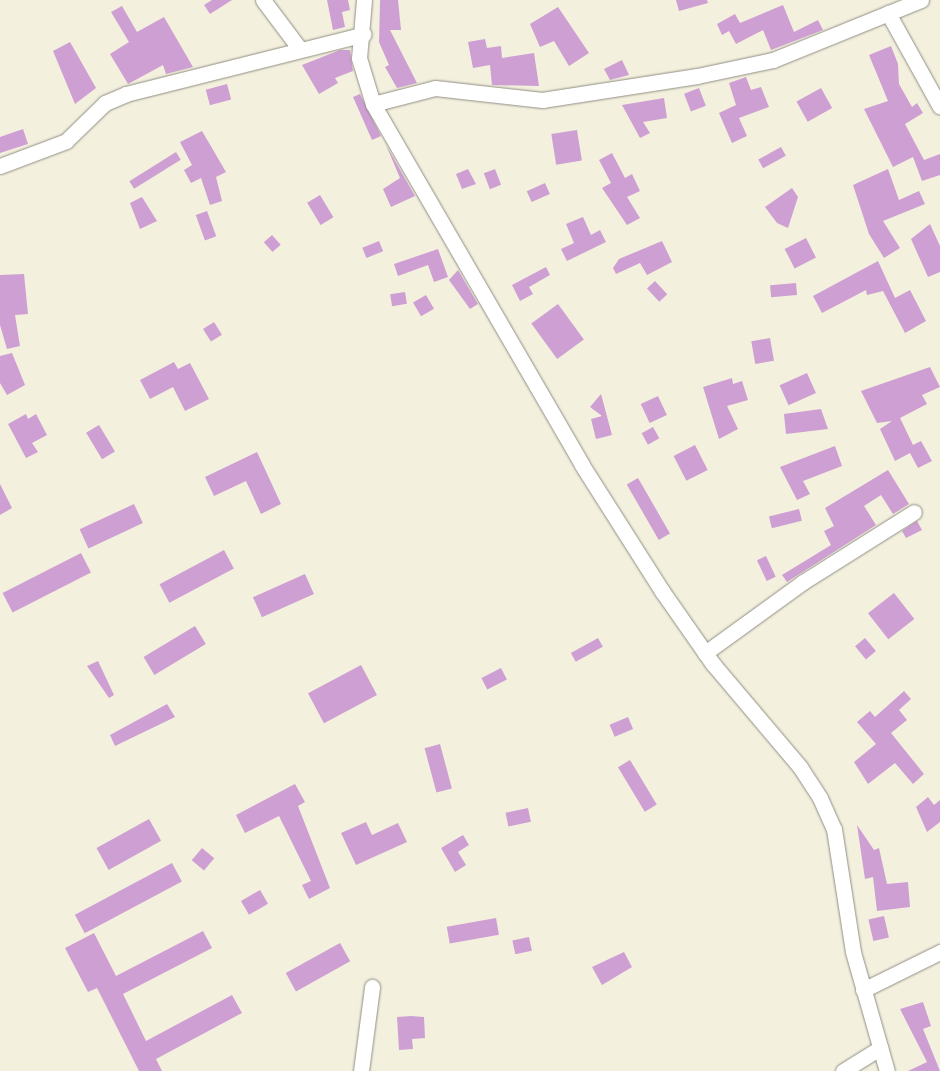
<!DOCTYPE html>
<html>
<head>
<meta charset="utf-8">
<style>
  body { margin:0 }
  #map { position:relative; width:940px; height:1071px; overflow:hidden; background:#f4f0de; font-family:"IM FELL Great Primer",serif }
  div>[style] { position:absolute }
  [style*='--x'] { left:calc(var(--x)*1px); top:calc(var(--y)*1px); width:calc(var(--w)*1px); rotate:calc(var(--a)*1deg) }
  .building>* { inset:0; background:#ce9fd3; transform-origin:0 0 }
  .roads { filter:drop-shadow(0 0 1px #908e84) drop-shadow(0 0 1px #908e84) }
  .street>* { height:15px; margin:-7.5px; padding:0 7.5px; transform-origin:7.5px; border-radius:7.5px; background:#fff }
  span { translate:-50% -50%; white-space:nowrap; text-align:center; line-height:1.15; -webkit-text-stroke:4px #fdfcf7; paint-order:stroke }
</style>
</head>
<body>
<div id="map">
  <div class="building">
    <div style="clip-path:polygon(212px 0,232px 0,210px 14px,204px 5px)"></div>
    <div style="clip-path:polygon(327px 0,348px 0,350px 10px,342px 12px,345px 27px,333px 30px)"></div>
    <div style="clip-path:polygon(380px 0,398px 0,401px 30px,390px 30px,417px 83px,397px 88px,385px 67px,389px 65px,379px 42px)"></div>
    <div style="clip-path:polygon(676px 0,707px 0,708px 3px,679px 11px)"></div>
    <div style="clip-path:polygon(783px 5px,794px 32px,818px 20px,823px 30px,771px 50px,763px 30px,736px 44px,729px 31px,722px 35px,717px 24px,735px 14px,740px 23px)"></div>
    <div style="clip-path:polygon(122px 6px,137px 32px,164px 17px,193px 67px,166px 74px,163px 65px,128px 84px,110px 54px,129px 42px,111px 12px)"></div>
    <div style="clip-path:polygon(558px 7px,589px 53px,569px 66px,554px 41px,540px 47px,530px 24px)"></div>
    <div style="clip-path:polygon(485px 39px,487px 48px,501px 46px,502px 58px,534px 53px,539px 86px,492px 85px,490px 65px,473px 68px,468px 42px)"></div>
    <div style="clip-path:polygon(70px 42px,96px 88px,75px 104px,53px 51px)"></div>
    <div style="clip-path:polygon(891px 46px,898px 64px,899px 84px,912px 107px,917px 103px,923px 113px,905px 124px,924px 160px,940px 154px,940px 175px,922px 181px,913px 157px,893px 167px,864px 109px,888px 101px,869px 55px)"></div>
    <div style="clip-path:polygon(340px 50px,350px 50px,353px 71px,335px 78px,338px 83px,319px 94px,302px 65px)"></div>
    <div style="clip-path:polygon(622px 60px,629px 75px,610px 80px,604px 69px)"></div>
    <div style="clip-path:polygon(746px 77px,751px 90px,761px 87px,769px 107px,739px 118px,747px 136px,732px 143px,719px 113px,736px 105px,729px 83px)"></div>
    <div style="left:227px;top:84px;width:16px;height:22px;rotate:75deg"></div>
    <div style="left:699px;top:88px;width:19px;height:16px;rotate:69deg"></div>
    <div style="left:821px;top:88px;width:23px;height:28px;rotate:61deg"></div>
    <div style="clip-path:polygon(360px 94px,381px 136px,372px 140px,353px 97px)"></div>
    <div style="clip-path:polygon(664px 98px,667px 118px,643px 122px,650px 133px,640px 138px,622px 105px)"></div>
    <div style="clip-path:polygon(23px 129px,28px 144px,0 153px,0 137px)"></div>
    <div style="left:577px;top:130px;width:31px;height:26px;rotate:81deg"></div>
    <div style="clip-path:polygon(202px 131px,226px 172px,216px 177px,222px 201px,210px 205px,201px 178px,191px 183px,184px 170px,192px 165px,180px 142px)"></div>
    <div style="clip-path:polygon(386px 145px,415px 196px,391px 207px,383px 189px,400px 178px)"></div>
    <div style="left:781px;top:147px;width:10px;height:26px;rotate:61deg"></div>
    <div style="left:176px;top:152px;width:9px;height:55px;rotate:58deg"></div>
    <div style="clip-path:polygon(612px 153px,625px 178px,632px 174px,640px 191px,627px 197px,640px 218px,627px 225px,602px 188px,611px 183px,599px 160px)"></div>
    <div style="clip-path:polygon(468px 169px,476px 184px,462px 189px,456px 174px)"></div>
    <div style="left:495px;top:169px;width:17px;height:12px;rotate:69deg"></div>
    <div style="clip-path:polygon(888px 169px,899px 200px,919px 191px,925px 204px,883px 221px,900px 248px,884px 258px,869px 234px,853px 185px)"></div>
    <div style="left:545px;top:183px;width:12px;height:20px;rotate:66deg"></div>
    <div style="clip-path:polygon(792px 188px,798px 197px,788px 228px,777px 223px,765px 207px)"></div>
    <div style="left:320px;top:195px;width:26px;height:15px;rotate:59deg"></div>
    <div style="clip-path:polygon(142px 197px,157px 221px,140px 229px,130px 203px)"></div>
    <div style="left:207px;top:211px;width:27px;height:12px;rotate:70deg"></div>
    <div style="clip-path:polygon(583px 217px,591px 235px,600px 230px,606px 242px,567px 261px,561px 249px,574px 243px,566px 224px)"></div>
    <div style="clip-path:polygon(930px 224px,940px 246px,940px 272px,928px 277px,911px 239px)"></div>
    <div style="left:272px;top:235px;width:13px;height:11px;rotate:48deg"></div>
    <div style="left:806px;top:238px;width:22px;height:24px;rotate:63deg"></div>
    <div style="left:379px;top:241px;width:11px;height:18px;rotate:68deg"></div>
    <div style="clip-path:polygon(662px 241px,672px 262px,647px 275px,640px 263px,616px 274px,613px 268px,619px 259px)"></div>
    <div style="clip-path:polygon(438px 249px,448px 277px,434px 282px,428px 265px,398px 276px,394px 264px)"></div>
    <div style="clip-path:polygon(878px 261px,895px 298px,910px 290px,926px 321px,905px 333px,883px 291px,867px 295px,866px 290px,822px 313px,813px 296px)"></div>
    <div style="clip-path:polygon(546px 267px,550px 275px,529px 287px,533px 294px,520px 301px,512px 285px)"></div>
    <div style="clip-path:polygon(458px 270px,478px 304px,470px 309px,449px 280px)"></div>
    <div style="clip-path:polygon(24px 274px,28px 314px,15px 315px,20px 346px,7px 349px,0 325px,0 275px)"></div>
    <div style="left:655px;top:281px;width:18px;height:11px;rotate:47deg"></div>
    <div style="left:796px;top:283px;width:12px;height:26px;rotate:85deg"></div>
    <div style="left:405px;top:292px;width:12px;height:15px;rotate:81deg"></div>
    <div style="left:426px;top:295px;width:16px;height:15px;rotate:60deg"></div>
    <div style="left:558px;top:304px;width:44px;height:33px;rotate:54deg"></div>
    <div style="left:214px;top:322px;width:15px;height:13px;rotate:58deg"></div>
    <div style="left:770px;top:338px;width:23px;height:19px;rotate:80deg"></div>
    <div style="clip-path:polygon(12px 353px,25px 385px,7px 395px,0 383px,0 356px)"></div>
    <div style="clip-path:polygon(174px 362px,178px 369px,190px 363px,209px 399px,185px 411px,173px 387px,150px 399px,140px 380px)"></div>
    <div style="clip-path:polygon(930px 367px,940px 387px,922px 395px,927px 404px,900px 418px,913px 445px,921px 441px,932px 461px,918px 468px,910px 453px,895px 461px,880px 429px,892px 421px,877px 423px,861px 391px)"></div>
    <div style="left:807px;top:373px;width:22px;height:30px;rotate:66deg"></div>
    <div style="clip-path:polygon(732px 378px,733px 384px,742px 381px,748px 400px,727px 406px,738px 429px,719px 439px,703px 387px)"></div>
    <div style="clip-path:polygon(601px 394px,612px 435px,596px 439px,591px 419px,602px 416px,590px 407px)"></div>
    <div style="left:658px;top:396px;width:21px;height:19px;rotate:65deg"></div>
    <div style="clip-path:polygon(821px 409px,828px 429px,786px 434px,784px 414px)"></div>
    <div style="clip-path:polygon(26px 414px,28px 419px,36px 414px,47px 435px,32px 443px,38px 452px,26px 458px,8px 424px)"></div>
    <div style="left:99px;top:425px;width:31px;height:15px;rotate:59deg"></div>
    <div style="left:653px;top:427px;width:13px;height:13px;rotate:61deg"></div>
    <div style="left:695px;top:445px;width:28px;height:24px;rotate:63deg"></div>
    <div style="clip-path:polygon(835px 446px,842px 466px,803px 481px,810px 494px,797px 500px,780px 467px)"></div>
    <div style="clip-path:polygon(257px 452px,281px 504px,261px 514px,246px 481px,214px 496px,205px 477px)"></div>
    <div style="clip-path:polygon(888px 470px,909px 504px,893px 514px,881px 495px,864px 506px,876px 525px,787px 582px,782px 575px,831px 545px,824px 531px,834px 526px,825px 508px)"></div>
    <div style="left:638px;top:478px;width:64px;height:13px;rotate:60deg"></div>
    <div style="clip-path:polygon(0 484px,12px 508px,0 515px)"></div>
    <div style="left:134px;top:504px;width:21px;height:60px;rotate:65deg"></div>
    <div style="left:799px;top:509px;width:12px;height:31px;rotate:76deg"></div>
    <div style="clip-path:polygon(917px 521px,922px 530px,906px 538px,902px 531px)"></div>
    <div style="left:224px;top:550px;width:21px;height:73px;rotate:62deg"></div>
    <div style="left:81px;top:553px;width:22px;height:88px;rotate:63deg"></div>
    <div style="left:766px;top:556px;width:23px;height:10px;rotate:65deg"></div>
    <div style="left:305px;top:574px;width:22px;height:57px;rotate:66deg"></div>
    <div style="left:894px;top:593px;width:33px;height:33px;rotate:52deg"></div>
    <div style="left:195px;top:626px;width:21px;height:60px;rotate:59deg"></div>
    <div style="left:598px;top:638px;width:10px;height:31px;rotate:61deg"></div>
    <div style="left:865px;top:638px;width:17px;height:13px;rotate:50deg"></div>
    <div style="clip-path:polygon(98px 661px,114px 695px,109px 698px,87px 666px)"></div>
    <div style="left:361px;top:665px;width:34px;height:60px;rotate:62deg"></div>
    <div style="left:501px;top:668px;width:13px;height:22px;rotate:63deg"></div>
    <div style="clip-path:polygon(904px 691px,911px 699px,899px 710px,907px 720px,891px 733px,924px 774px,913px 784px,895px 763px,868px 784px,854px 762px,876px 744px,857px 722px,870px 711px,875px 717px)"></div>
    <div style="clip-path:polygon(167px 704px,175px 717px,115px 746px,110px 735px)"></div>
    <div style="left:628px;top:717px;width:13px;height:20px;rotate:67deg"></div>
    <div style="left:440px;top:744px;width:46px;height:16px;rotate:75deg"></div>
    <div style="left:630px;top:760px;width:52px;height:14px;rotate:59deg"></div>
    <div style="clip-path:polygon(295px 784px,305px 802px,298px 806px,330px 888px,309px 899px,302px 885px,311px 881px,279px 816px,245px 833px,236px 815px)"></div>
    <div style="clip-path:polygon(928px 797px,934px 805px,940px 800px,940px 822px,927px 832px,916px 807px)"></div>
    <div style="left:528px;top:808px;width:14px;height:23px;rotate:78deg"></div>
    <div style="left:149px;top:819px;width:25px;height:60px;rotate:61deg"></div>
    <div style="clip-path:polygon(366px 822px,372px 835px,398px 823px,407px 842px,356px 865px,341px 833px)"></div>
    <div style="clip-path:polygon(857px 825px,874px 850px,879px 848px,887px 884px,908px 882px,910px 907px,877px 911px,873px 877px,865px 879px)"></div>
    <div style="clip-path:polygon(463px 835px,469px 845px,458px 852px,466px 865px,455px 872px,441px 848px)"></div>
    <div style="left:202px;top:848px;width:16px;height:16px;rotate:40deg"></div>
    <div style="left:172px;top:863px;width:21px;height:110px;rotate:62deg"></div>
    <div style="left:260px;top:890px;width:16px;height:22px;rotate:60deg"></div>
    <div style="left:884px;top:916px;width:22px;height:16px;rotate:77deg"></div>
    <div style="left:496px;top:918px;width:17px;height:50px;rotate:80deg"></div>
    <div style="clip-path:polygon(203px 931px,212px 948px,123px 994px,146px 1041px,232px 995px,242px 1013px,156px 1059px,162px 1071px,139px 1071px,97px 988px,88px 992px,65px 948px,94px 933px,116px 976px)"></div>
    <div style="left:529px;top:937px;width:14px;height:17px;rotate:78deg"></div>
    <div style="left:340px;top:943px;width:21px;height:62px;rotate:61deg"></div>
    <div style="clip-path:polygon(624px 952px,632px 967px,602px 985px,592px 967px)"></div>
    <div style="clip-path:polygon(923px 1002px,931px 1026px,923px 1029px,940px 1071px,908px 1071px,927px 1062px,900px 1009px)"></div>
    <div style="clip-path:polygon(411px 1016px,424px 1017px,425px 1038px,412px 1039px,413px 1049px,399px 1050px,397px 1017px)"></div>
  </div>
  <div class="roads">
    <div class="street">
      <div style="--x:263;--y:0;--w:60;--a:53.1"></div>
      <div style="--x:364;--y:0;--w:58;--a:94.9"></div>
      <div style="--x:359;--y:58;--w:48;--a:73.1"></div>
      <div style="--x:373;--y:104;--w:417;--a:59.9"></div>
      <div style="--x:582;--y:465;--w:149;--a:57.6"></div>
      <div style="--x:662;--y:591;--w:89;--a:55.1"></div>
      <div style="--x:713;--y:664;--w:135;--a:49.8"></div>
      <div style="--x:800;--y:767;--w:37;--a:57"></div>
      <div style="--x:820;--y:798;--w:34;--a:66"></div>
      <div style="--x:834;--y:829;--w:124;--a:81.2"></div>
      <div style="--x:853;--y:952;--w:124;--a:74.1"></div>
      <div style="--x:888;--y:13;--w:107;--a:61"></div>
      <div style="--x:373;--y:104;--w:64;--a:-14.5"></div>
      <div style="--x:435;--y:88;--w:108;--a:6.4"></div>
      <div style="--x:542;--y:100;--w:157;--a:-8.8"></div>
      <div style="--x:697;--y:76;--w:78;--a:-11.9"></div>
      <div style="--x:773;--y:60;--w:160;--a:-22.1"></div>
      <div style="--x:0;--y:166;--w:71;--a:-20.7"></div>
      <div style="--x:66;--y:141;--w:54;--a:-44.3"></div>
      <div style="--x:105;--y:103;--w:23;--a:-23"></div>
      <div style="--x:126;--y:94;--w:245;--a:-14.1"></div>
      <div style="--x:705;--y:653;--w:121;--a:-35.9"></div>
      <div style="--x:803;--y:582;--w:131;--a:-32.2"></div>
      <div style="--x:863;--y:990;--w:86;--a:-26.3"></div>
      <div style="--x:361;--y:1071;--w:85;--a:-82.5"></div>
      <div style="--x:843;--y:1071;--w:44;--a:-31.9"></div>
    </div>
  </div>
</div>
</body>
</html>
